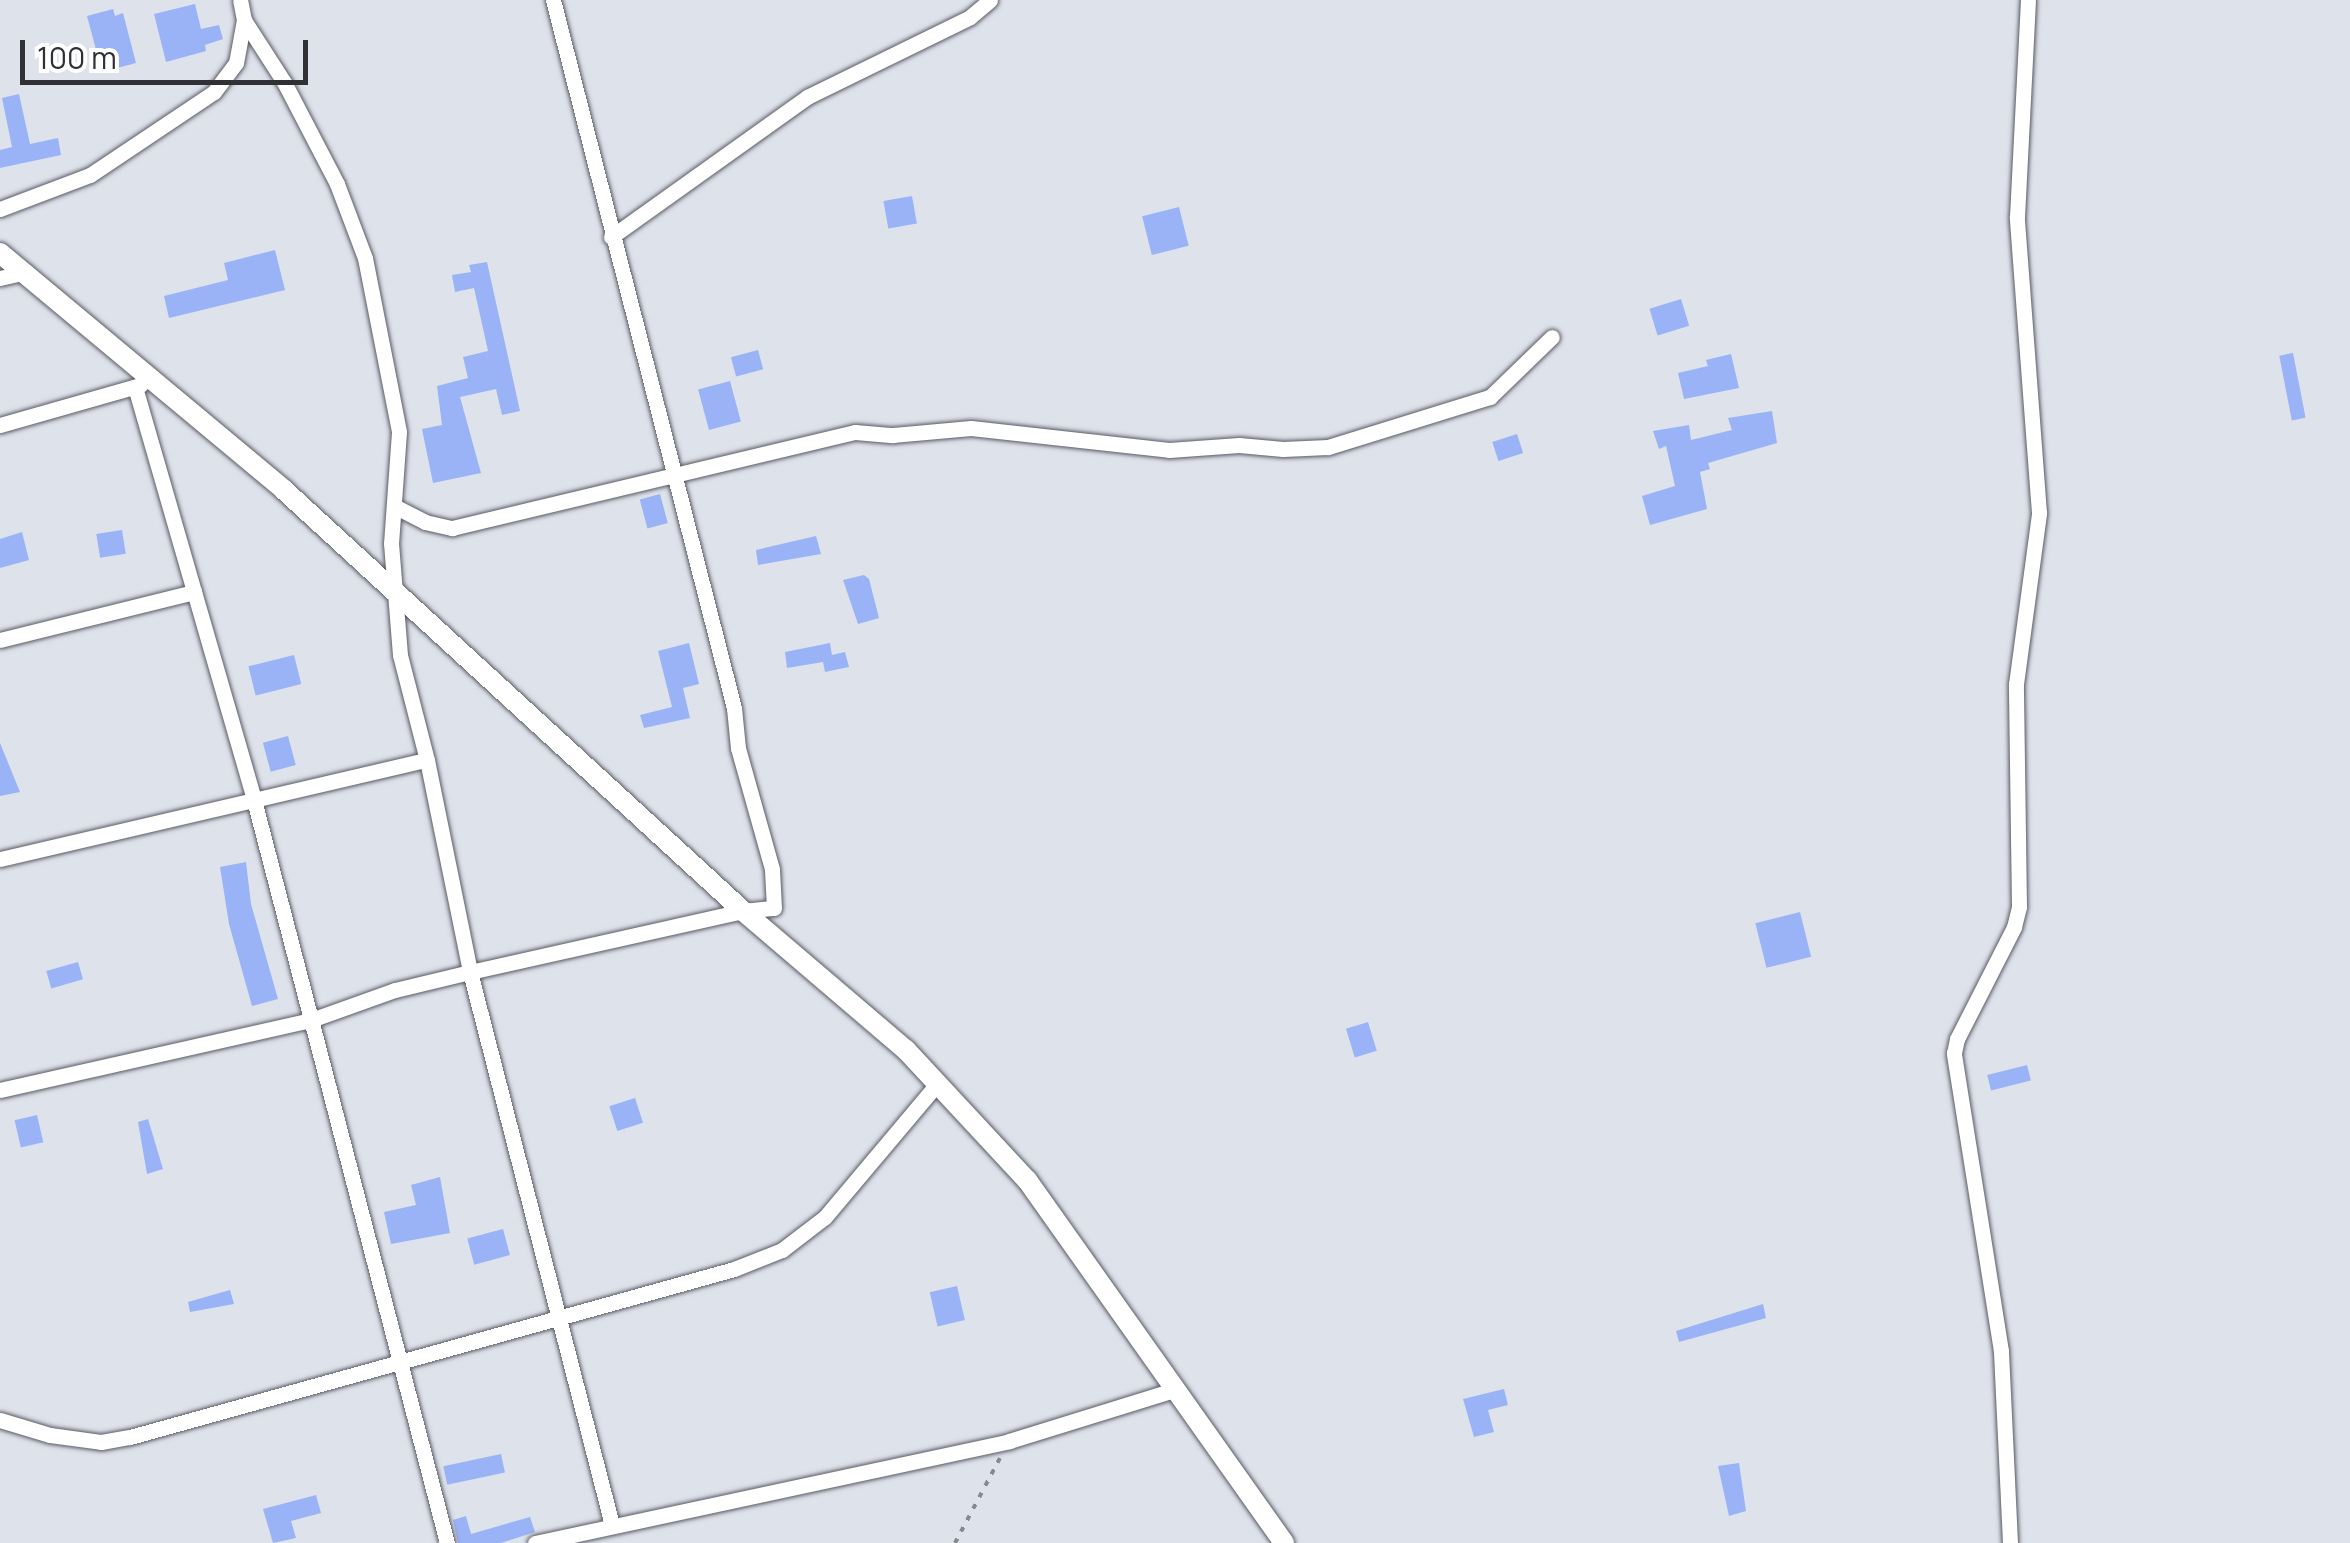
<!DOCTYPE html>
<html>
<head>
<meta charset="utf-8">
<style>
  body { margin:0 }
  #map { position:relative; width:2350px; height:1543px; overflow:hidden; background:#dee2eb; font-family:Manrope,sans-serif }
  div>[style] { position:absolute }
  [style*='--x'] { left:calc(var(--x)*1px); top:calc(var(--y)*1px); width:calc(var(--w)*1px); rotate:calc(var(--a)*1deg) }
  .building>* { inset:0; background:#99b3f6; transform-origin:0 0 }
  .path>* { height:4px; margin-top:-2px; transform-origin:0; background:repeating-linear-gradient(90deg,#86898f 0 5px,transparent 0 13px) }
  .roads { filter:drop-shadow(0 0 2px #585b63) drop-shadow(0 0 2px #585b63) }
  .minor>* { height:15px; margin:-7.5px; padding:0 7.5px; transform-origin:7.5px; border-radius:7.5px; background:#fff }
  .tertiary>* { height:20px; margin:-10px; padding:0 10px; transform-origin:10px; border-radius:10px; background:#fff }
  span { translate:-50% -50%; white-space:nowrap; text-align:center; line-height:1.15; -webkit-text-stroke:8px #fff; paint-order:stroke }
  .scale { position:absolute; left:20px; top:40px; width:288px; height:45px; box-sizing:border-box; border:5px solid #2f3134; border-top:0; padding-left:12px; font-size:30px; line-height:35px; white-space:nowrap; color:#2f3134; -webkit-text-stroke:8px #fff; paint-order:stroke }
</style>
</head>
<body>
<div id="map">
  <div class="building">
    <div style="clip-path:polygon(195px 4px,201px 29px,219px 25px,223px 39px,205px 45px,206px 51px,166px 62px,154px 14px)"></div>
    <div style="clip-path:polygon(113px 9px,115px 16px,123px 13px,136px 63px,102px 72px,87px 16px)"></div>
    <div style="clip-path:polygon(19px 94px,30px 144px,58px 138px,61px 155px,0 168px,0 150px,12px 147px,2px 98px)"></div>
    <div style="left:912px;top:196px;width:28px;height:29px;rotate:80deg"></div>
    <div style="left:1179px;top:207px;width:40px;height:38px;rotate:76deg"></div>
    <div style="clip-path:polygon(275px 250px,285px 290px,169px 318px,164px 296px,228px 280px,224px 263px)"></div>
    <div style="clip-path:polygon(487px 262px,520px 411px,502px 415px,496px 389px,460px 397px,481px 473px,433px 483px,422px 429px,442px 425px,437px 386px,468px 378px,463px 357px,488px 351px,474px 288px,455px 292px,452px 275px,471px 272px,469px 265px)"></div>
    <div style="left:1681px;top:299px;width:28px;height:33px;rotate:73deg"></div>
    <div style="left:758px;top:350px;width:20px;height:28px;rotate:75deg"></div>
    <div style="left:2293px;top:353px;width:66px;height:14px;rotate:79deg"></div>
    <div style="clip-path:polygon(1731px 354px,1739px 388px,1684px 399px,1678px 373px,1708px 366px,1706px 360px)"></div>
    <div style="left:730px;top:381px;width:42px;height:33px;rotate:75deg"></div>
    <div style="clip-path:polygon(1772px 411px,1777px 443px,1708px 463px,1710px 469px,1700px 472px,1707px 509px,1650px 525px,1642px 496px,1675px 486px,1666px 446px,1659px 449px,1653px 431px,1689px 425px,1691px 440px,1732px 430px,1728px 418px)"></div>
    <div style="left:1517px;top:434px;width:20px;height:26px;rotate:72deg"></div>
    <div style="left:660px;top:494px;width:30px;height:21px;rotate:75deg"></div>
    <div style="left:122px;top:530px;width:24px;height:26px;rotate:81deg"></div>
    <div style="clip-path:polygon(22px 532px,29px 560px,0 568px,0 539px)"></div>
    <div style="clip-path:polygon(816px 536px,821px 554px,758px 565px,756px 550px)"></div>
    <div style="clip-path:polygon(864px 575px,869px 579px,879px 618px,858px 624px,843px 580px)"></div>
    <div style="clip-path:polygon(689px 643px,699px 684px,683px 688px,690px 718px,644px 728px,640px 715px,672px 707px,658px 651px)"></div>
    <div style="clip-path:polygon(830px 643px,832px 655px,845px 652px,849px 667px,825px 672px,823px 662px,787px 668px,785px 652px)"></div>
    <div style="left:294px;top:655px;width:30px;height:47px;rotate:76deg"></div>
    <div style="left:288px;top:736px;width:30px;height:26px;rotate:75deg"></div>
    <div style="clip-path:polygon(0 743px,20px 792px,0 796px)"></div>
    <div style="clip-path:polygon(246px 862px,251px 904px,278px 999px,252px 1006px,229px 924px,220px 867px)"></div>
    <div style="left:1800px;top:912px;width:46px;height:46px;rotate:76deg"></div>
    <div style="left:78px;top:962px;width:18px;height:33px;rotate:74deg"></div>
    <div style="left:1368px;top:1022px;width:30px;height:23px;rotate:73deg"></div>
    <div style="left:2027px;top:1065px;width:16px;height:41px;rotate:76deg"></div>
    <div style="left:635px;top:1098px;width:26px;height:27px;rotate:72deg"></div>
    <div style="left:37px;top:1115px;width:28px;height:23px;rotate:77deg"></div>
    <div style="clip-path:polygon(148px 1119px,163px 1169px,147px 1174px,138px 1122px)"></div>
    <div style="clip-path:polygon(440px 1177px,450px 1233px,391px 1244px,384px 1212px,416px 1205px,411px 1185px)"></div>
    <div style="left:503px;top:1229px;width:27px;height:37px;rotate:75deg"></div>
    <div style="left:957px;top:1286px;width:35px;height:28px;rotate:77deg"></div>
    <div style="clip-path:polygon(230px 1290px,234px 1304px,190px 1312px,188px 1302px)"></div>
    <div style="clip-path:polygon(1763px 1304px,1766px 1318px,1679px 1342px,1676px 1331px)"></div>
    <div style="clip-path:polygon(1504px 1389px,1508px 1405px,1488px 1410px,1494px 1432px,1474px 1437px,1463px 1399px)"></div>
    <div style="left:501px;top:1454px;width:19px;height:59px;rotate:78deg"></div>
    <div style="clip-path:polygon(1739px 1463px,1746px 1511px,1729px 1516px,1718px 1466px)"></div>
    <div style="clip-path:polygon(316px 1495px,321px 1513px,291px 1521px,296px 1538px,273px 1543px,263px 1509px)"></div>
    <div style="clip-path:polygon(466px 1516px,471px 1534px,530px 1517px,535px 1532px,501px 1543px,458px 1543px,453px 1520px)"></div>
  </div>
  <div class="path">
    <div style="--x:955;--y:1543;--w:96;--a:-62.1"></div>
  </div>
  <div class="roads">
    <div class="minor">
      <div style="--x:244;--y:20;--w:74;--a:57.2"></div>
      <div style="--x:284;--y:82;--w:115;--a:62.5"></div>
      <div style="--x:337;--y:184;--w:79;--a:69.3"></div>
      <div style="--x:365;--y:258;--w:177;--a:78.9"></div>
      <div style="--x:399;--y:432;--w:111;--a:94.1"></div>
      <div style="--x:391;--y:543;--w:112;--a:85.4"></div>
      <div style="--x:400;--y:655;--w:108;--a:75.6"></div>
      <div style="--x:427;--y:760;--w:216;--a:78.5"></div>
      <div style="--x:470;--y:972;--w:571;--a:75.6"></div>
      <div style="--x:0;--y:209;--w:96;--a:-20.7"></div>
      <div style="--x:90;--y:175;--w:149;--a:-33.8"></div>
      <div style="--x:214;--y:92;--w:36;--a:-53"></div>
      <div style="--x:236;--y:63;--w:44;--a:-79.5"></div>
      <div style="--x:244;--y:20;--w:20;--a:-101"></div>
      <div style="--x:611;--y:237;--w:241;--a:-35.5"></div>
      <div style="--x:807;--y:97;--w:182;--a:-26.1"></div>
      <div style="--x:970;--y:17;--w:26;--a:-40"></div>
      <div style="--x:0;--y:278;--w:27;--a:-13"></div>
      <div style="--x:135;--y:387;--w:430;--a:73.9"></div>
      <div style="--x:254;--y:800;--w:768;--a:75.44"></div>
      <div style="--x:0;--y:425;--w:146;--a:-15.9"></div>
      <div style="--x:396;--y:507;--w:33;--a:27"></div>
      <div style="--x:425;--y:522;--w:28;--a:13"></div>
      <div style="--x:452;--y:528;--w:414;--a:-13.4"></div>
      <div style="--x:855;--y:432;--w:38;--a:5"></div>
      <div style="--x:893;--y:435;--w:78;--a:-5.1"></div>
      <div style="--x:971;--y:428;--w:199;--a:6.3"></div>
      <div style="--x:1169;--y:450;--w:70;--a:-4.1"></div>
      <div style="--x:1239;--y:445;--w:44;--a:5.2"></div>
      <div style="--x:1283;--y:449;--w:45;--a:-2.5"></div>
      <div style="--x:1328;--y:447;--w:170;--a:-17.2"></div>
      <div style="--x:1490;--y:397;--w:86;--a:-44.1"></div>
      <div style="--x:0;--y:640;--w:200;--a:-13.9"></div>
      <div style="--x:0;--y:859;--w:438;--a:-13.1"></div>
      <div style="--x:0;--y:1090;--w:319;--a:-12.7"></div>
      <div style="--x:311;--y:1020;--w:89;--a:-19.7"></div>
      <div style="--x:395;--y:990;--w:77;--a:-13.5"></div>
      <div style="--x:470;--y:972;--w:280;--a:-12.6"></div>
      <div style="--x:743;--y:911;--w:31;--a:-6"></div>
      <div style="--x:774;--y:908;--w:39;--a:-93"></div>
      <div style="--x:772;--y:869;--w:126;--a:-105.7"></div>
      <div style="--x:738;--y:748;--w:40;--a:-95.7"></div>
      <div style="--x:734;--y:708;--w:731;--a:-104.34"></div>
      <div style="--x:0;--y:1420;--w:52;--a:16.7"></div>
      <div style="--x:50;--y:1435;--w:51;--a:7.8"></div>
      <div style="--x:101;--y:1442;--w:29;--a:-10"></div>
      <div style="--x:130;--y:1437;--w:627;--a:-15.54"></div>
      <div style="--x:734;--y:1269;--w:52;--a:-21.6"></div>
      <div style="--x:782;--y:1250;--w:54;--a:-37.5"></div>
      <div style="--x:825;--y:1217;--w:175;--a:-49.9"></div>
      <div style="--x:535;--y:1543;--w:485;--a:-12.1"></div>
      <div style="--x:1009;--y:1441;--w:176;--a:-17.2"></div>
      <div style="--x:2010;--y:1543;--w:192;--a:-92.7"></div>
      <div style="--x:2001;--y:1351;--w:302;--a:-99"></div>
      <div style="--x:1954;--y:1053;--w:14;--a:-78"></div>
      <div style="--x:1957;--y:1039;--w:126;--a:-63"></div>
      <div style="--x:2014;--y:927;--w:21;--a:-76"></div>
      <div style="--x:2019;--y:907;--w:223;--a:-90.8"></div>
      <div style="--x:2016;--y:684;--w:173;--a:-82.3"></div>
      <div style="--x:2039;--y:513;--w:297;--a:-94.3"></div>
      <div style="--x:2017;--y:217;--w:217;--a:-87.1"></div>
    </div>
    <div class="tertiary">
      <div style="--x:0;--y:253;--w:370;--a:39.8"></div>
      <div style="--x:284;--y:490;--w:623;--a:42.53"></div>
      <div style="--x:743;--y:911;--w:214;--a:40.5"></div>
      <div style="--x:906;--y:1050;--w:178;--a:47.1"></div>
      <div style="--x:1027;--y:1180;--w:445;--a:54.7"></div>
    </div>
  </div>
  <div class="scale">100 m</div>
</div>
</body>
</html>
